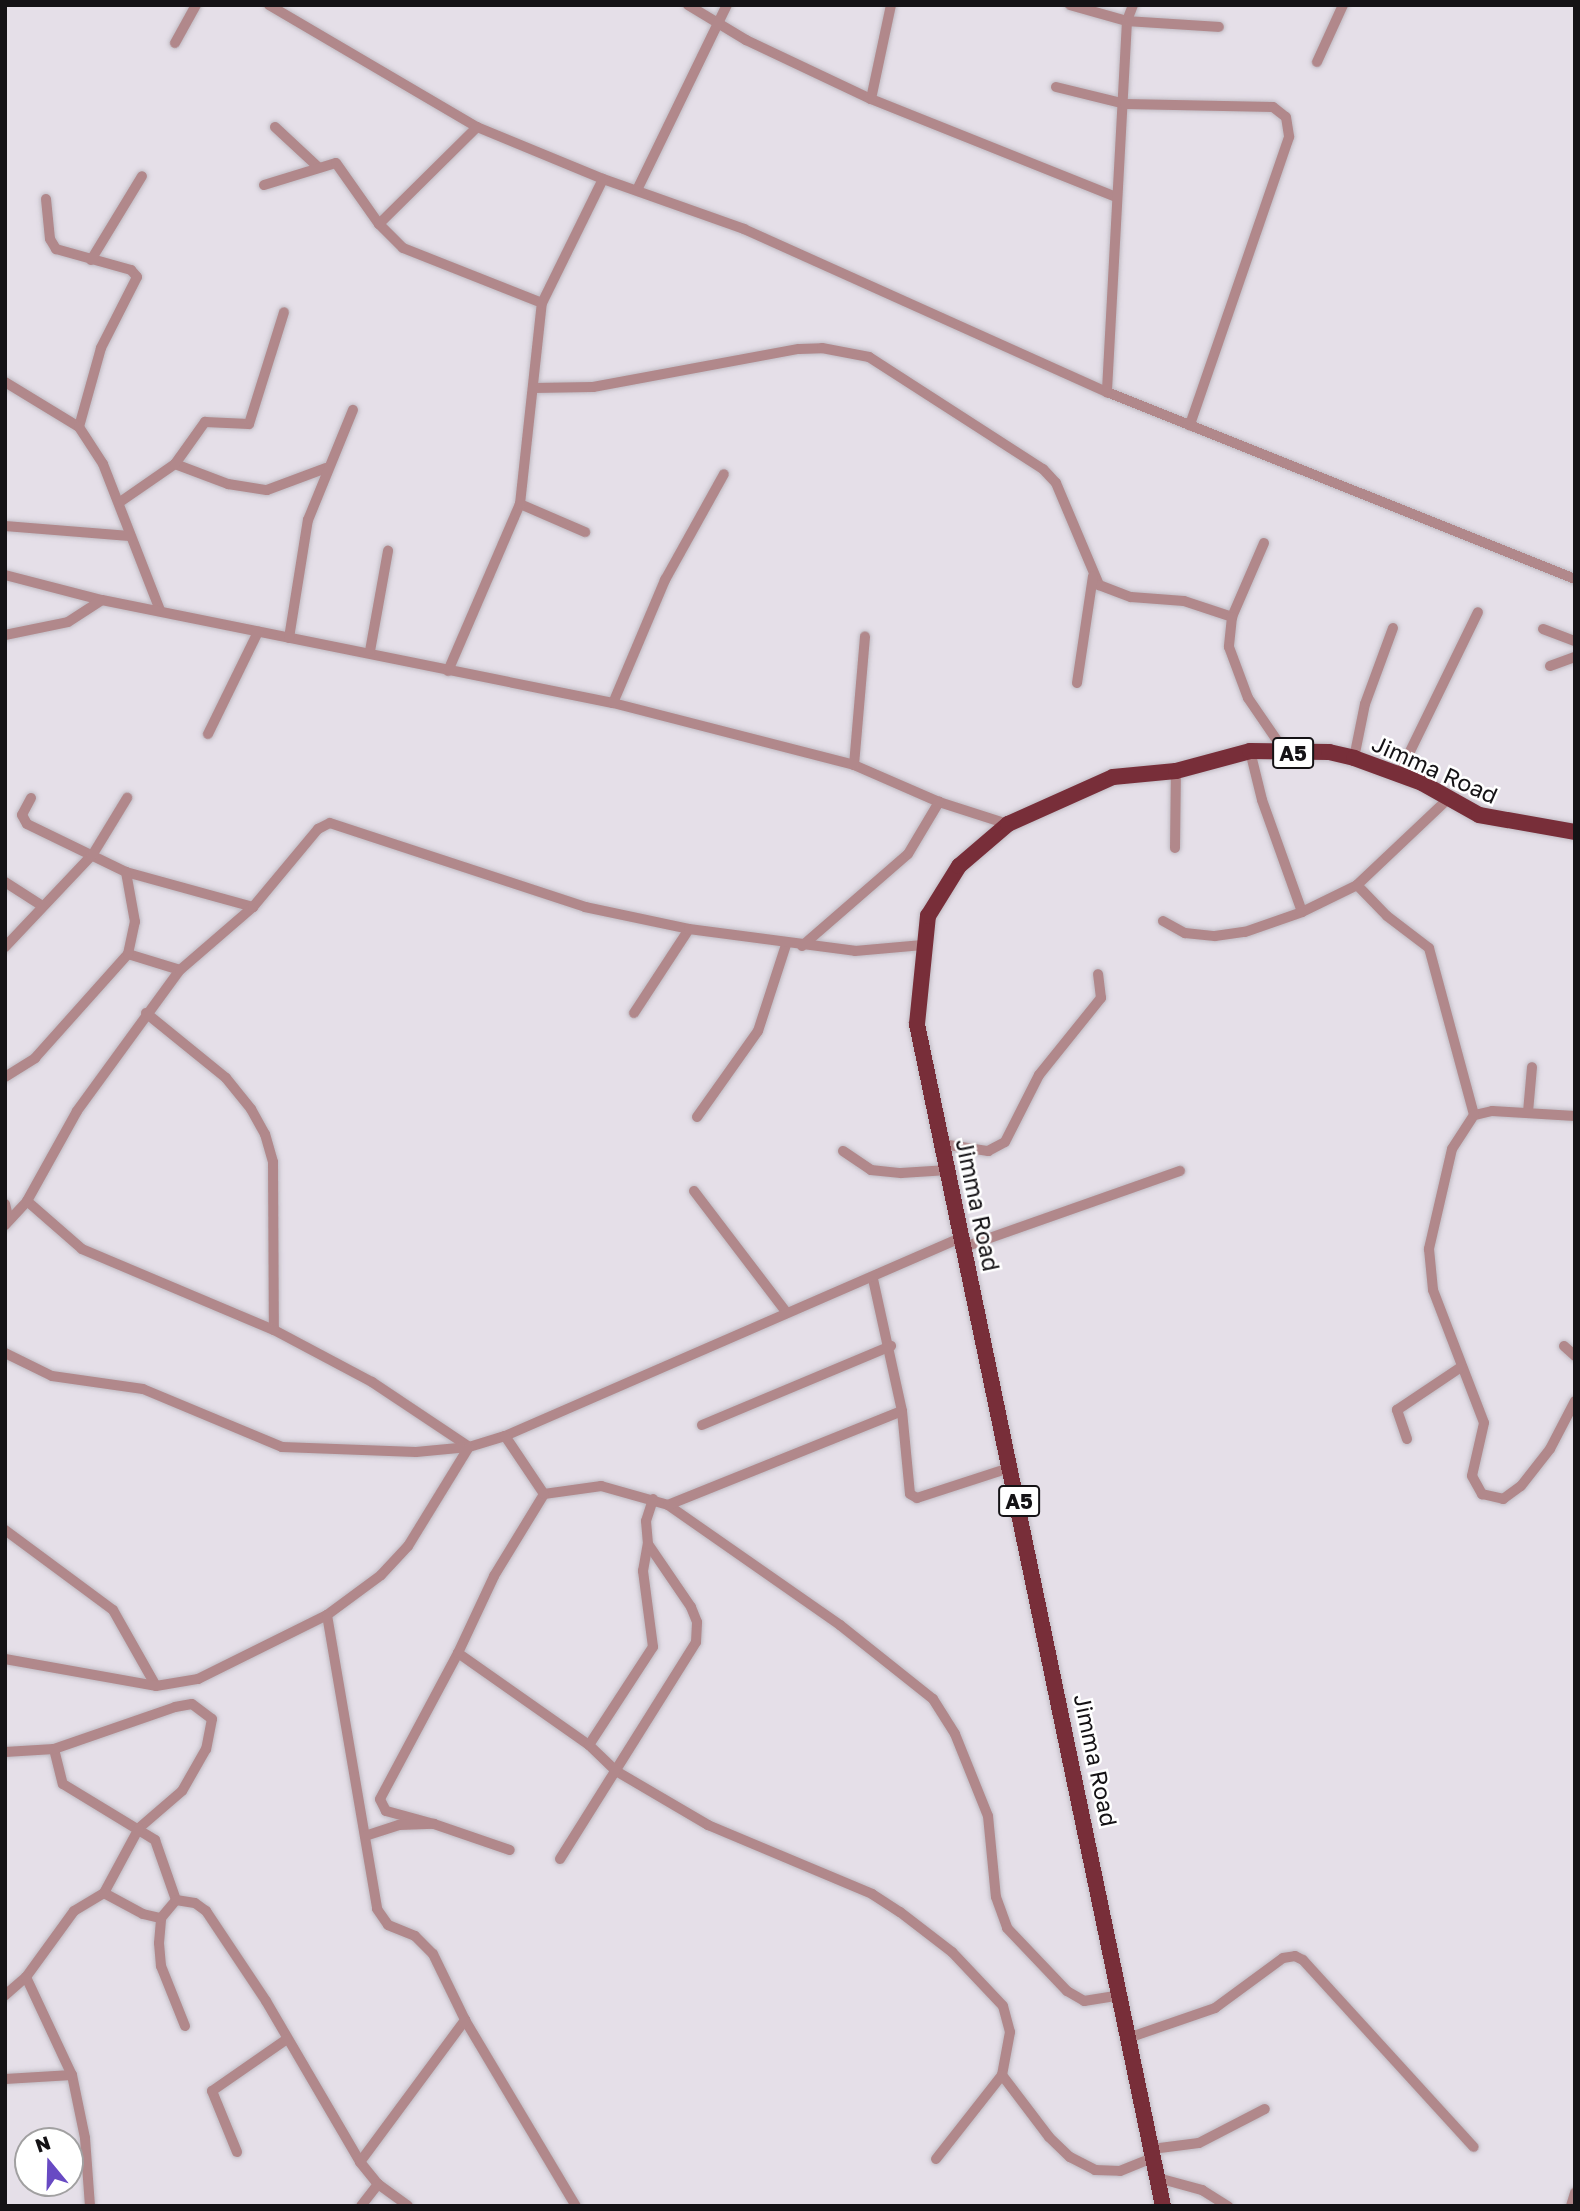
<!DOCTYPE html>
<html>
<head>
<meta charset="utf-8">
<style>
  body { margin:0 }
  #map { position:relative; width:1580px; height:2211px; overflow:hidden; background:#e5dfe8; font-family:"Golos Text",sans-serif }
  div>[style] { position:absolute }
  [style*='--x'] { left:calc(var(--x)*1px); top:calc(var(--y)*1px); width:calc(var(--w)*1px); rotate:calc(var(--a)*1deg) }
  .roads { filter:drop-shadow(0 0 2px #bfbac2) drop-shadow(0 0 2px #bfbac2) }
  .minor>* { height:10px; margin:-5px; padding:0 5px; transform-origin:5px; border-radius:5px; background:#b1888b }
  .trunk>* { height:16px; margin:-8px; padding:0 8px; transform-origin:8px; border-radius:8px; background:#782e39 }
  span { translate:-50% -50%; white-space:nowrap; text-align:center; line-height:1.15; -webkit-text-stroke:5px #fff; paint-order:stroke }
  .shield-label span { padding:2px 5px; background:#fff; border:2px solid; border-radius:5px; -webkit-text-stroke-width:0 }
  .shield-label { font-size:21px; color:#141215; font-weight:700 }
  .street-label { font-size:23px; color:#141215 }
  .frame { position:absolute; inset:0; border:7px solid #141215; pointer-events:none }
  .north { position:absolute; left:14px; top:2127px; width:70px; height:70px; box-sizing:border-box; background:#fff; border:2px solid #a1a0a1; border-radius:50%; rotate:341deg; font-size:19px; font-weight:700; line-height:28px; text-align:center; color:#141215 }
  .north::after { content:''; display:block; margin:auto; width:24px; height:32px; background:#684ac3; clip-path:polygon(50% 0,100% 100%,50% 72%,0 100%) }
</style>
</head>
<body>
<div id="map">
  <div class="roads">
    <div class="minor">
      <div style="--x:269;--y:5;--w:241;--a:30.4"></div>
      <div style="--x:477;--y:127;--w:136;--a:22.4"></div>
      <div style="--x:603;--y:179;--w:150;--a:19.5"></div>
      <div style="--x:744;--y:229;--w:398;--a:24.2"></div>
      <div style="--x:1107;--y:392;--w:504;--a:21.78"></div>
      <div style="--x:688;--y:5;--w:68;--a:31.1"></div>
      <div style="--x:746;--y:40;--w:138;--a:25.3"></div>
      <div style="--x:871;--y:99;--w:264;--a:21.8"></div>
      <div style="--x:1070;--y:5;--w:59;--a:15.7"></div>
      <div style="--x:1127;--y:21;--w:372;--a:93.1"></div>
      <div style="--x:1133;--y:5;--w:17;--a:111"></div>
      <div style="--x:1127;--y:21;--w:92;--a:3.7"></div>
      <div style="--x:175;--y:43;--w:43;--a:-61.1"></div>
      <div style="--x:1317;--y:62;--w:63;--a:-65.5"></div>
      <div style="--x:1056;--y:87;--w:71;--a:13.8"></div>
      <div style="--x:1125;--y:104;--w:148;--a:1.2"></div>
      <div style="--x:1273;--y:107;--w:16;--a:38"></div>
      <div style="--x:1286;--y:117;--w:20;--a:81"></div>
      <div style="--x:1289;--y:137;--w:305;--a:109"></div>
      <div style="--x:871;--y:99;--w:96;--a:-78"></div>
      <div style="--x:275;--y:127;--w:59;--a:42.9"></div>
      <div style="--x:264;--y:185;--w:75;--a:-17"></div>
      <div style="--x:336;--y:163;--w:75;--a:54.8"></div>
      <div style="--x:379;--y:224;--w:34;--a:45"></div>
      <div style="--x:403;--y:248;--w:149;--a:21.6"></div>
      <div style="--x:637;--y:190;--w:206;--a:-64.1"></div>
      <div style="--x:46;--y:199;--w:40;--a:84.3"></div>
      <div style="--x:50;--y:239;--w:12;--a:59"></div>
      <div style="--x:56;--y:249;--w:78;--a:15.6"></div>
      <div style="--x:131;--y:270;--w:9;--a:49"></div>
      <div style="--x:137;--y:277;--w:80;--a:116.9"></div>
      <div style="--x:101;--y:348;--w:82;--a:105.6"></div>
      <div style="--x:379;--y:224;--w:138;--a:-44.7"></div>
      <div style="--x:91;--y:260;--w:98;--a:-58.7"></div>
      <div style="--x:5;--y:382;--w:87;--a:31.3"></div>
      <div style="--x:79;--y:427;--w:44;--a:57"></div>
      <div style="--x:103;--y:464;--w:157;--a:68.7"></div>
      <div style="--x:533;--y:388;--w:60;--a:-1"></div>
      <div style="--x:593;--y:387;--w:209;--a:-10.5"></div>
      <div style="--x:799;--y:349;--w:23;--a:-2"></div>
      <div style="--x:822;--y:348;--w:48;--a:10.8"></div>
      <div style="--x:869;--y:357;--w:207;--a:32.8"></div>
      <div style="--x:1043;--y:469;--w:19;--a:47"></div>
      <div style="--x:1056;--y:483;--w:111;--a:67.1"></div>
      <div style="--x:1099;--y:585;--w:34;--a:21"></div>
      <div style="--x:1131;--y:597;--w:53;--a:4.3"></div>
      <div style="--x:1184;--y:601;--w:51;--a:18.4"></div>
      <div style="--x:175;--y:464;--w:57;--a:20.7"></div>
      <div style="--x:228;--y:484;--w:39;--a:9"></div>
      <div style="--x:267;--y:490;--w:63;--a:-20.4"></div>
      <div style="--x:120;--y:502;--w:67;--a:-34.6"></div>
      <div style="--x:175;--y:464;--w:52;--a:-54.5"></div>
      <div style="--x:205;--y:422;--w:44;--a:2.6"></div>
      <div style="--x:249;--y:424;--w:117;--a:-72.6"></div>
      <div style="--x:520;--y:504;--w:71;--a:23.3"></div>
      <div style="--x:5;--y:526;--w:125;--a:4.6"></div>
      <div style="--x:1264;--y:543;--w:81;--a:113.4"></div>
      <div style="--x:1232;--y:617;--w:30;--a:96"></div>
      <div style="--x:1229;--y:647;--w:54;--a:69.6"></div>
      <div style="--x:1248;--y:698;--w:65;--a:55.6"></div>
      <div style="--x:5;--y:575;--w:100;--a:14.5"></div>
      <div style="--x:102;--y:600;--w:521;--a:11.4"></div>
      <div style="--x:613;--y:703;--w:249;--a:14.4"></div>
      <div style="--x:854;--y:765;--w:93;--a:23.5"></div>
      <div style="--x:939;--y:802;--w:72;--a:17.7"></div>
      <div style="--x:1543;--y:629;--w:34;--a:21"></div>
      <div style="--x:5;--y:635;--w:64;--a:-11.7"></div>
      <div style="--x:68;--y:622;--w:40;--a:-32.9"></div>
      <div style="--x:289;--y:638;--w:120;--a:-80.9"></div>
      <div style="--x:308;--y:520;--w:119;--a:-67.8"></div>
      <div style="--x:370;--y:651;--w:102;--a:-79.8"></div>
      <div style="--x:1550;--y:666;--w:27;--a:-20"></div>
      <div style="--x:448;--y:671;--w:182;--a:-66.7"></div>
      <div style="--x:520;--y:504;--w:202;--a:-83.8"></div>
      <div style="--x:542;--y:303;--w:138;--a:-63.8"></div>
      <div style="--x:1077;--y:683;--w:108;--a:-81.5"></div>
      <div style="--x:613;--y:703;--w:134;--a:-67.1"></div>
      <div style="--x:665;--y:580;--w:121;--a:-60.9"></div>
      <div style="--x:208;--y:734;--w:114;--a:-63.9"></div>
      <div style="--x:1250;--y:751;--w:50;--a:76.2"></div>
      <div style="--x:1262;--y:800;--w:119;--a:70.3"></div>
      <div style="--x:1302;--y:912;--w:61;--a:-26.1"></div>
      <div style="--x:1357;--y:885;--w:125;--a:-43.4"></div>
      <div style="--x:1354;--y:758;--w:55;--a:-78.5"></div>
      <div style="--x:1365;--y:704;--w:81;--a:-69.8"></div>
      <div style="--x:854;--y:765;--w:129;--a:-85.1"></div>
      <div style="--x:1399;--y:774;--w:180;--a:-64"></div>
      <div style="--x:31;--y:798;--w:19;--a:118"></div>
      <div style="--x:22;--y:815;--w:10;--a:61"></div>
      <div style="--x:27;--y:824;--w:110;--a:25.9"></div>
      <div style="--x:126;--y:872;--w:132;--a:15.4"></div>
      <div style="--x:1175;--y:848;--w:77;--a:-89.3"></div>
      <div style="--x:5;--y:882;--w:43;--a:32.6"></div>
      <div style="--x:1357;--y:885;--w:43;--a:45.9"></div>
      <div style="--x:1387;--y:916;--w:53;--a:37.3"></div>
      <div style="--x:1429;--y:948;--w:173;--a:74.9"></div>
      <div style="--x:1163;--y:921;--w:25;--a:29"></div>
      <div style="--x:1185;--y:933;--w:30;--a:6"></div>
      <div style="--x:1215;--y:936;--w:30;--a:-8"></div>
      <div style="--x:1245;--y:932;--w:60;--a:-19.3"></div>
      <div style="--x:802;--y:946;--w:140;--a:-41"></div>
      <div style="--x:908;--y:854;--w:61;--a:-59.2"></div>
      <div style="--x:5;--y:947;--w:128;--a:-46.6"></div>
      <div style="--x:93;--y:854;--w:66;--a:-58.7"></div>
      <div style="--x:128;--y:954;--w:54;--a:17.1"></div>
      <div style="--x:146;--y:1013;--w:103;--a:39.1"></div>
      <div style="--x:226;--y:1078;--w:40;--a:51"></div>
      <div style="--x:251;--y:1109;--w:29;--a:61"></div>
      <div style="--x:265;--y:1134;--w:29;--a:74"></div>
      <div style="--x:273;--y:1162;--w:168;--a:89.7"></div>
      <div style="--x:634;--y:1013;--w:100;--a:-56.8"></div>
      <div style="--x:5;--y:1077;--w:36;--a:-32"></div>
      <div style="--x:35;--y:1058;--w:140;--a:-48.2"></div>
      <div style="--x:128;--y:954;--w:33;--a:-78"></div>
      <div style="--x:135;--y:922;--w:51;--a:-100.2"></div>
      <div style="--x:1528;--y:1112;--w:45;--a:-84.9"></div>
      <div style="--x:1575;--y:1116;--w:83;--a:-176.6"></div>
      <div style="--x:1492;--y:1111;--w:18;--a:167"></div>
      <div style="--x:1474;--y:1115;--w:40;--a:122.9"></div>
      <div style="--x:1452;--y:1149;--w:103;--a:103"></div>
      <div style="--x:1429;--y:1249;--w:41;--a:84.4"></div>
      <div style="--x:1433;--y:1290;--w:142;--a:69"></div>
      <div style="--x:1484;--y:1423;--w:54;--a:102.8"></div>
      <div style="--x:1472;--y:1476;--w:21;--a:61"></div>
      <div style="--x:1482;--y:1494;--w:22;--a:13"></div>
      <div style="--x:1503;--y:1499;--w:22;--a:-36"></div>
      <div style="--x:1521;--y:1486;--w:47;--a:-51.9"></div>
      <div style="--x:1550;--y:1449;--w:54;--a:-62.5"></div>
      <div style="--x:697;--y:1117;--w:105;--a:-54.7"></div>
      <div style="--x:758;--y:1031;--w:90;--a:-72"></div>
      <div style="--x:942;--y:1144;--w:47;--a:8.7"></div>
      <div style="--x:988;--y:1151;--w:19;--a:-28"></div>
      <div style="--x:1005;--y:1142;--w:75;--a:-63.1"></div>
      <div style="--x:1039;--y:1075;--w:99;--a:-51.2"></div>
      <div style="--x:1101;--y:998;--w:24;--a:-97"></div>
      <div style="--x:843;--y:1151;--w:34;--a:34"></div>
      <div style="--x:871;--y:1170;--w:30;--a:6"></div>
      <div style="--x:901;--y:1173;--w:47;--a:-3.7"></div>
      <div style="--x:694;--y:1191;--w:153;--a:52.7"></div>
      <div style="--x:27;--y:1201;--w:73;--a:41.1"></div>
      <div style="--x:82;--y:1249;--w:208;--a:22.9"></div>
      <div style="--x:274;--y:1330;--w:111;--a:28"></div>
      <div style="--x:372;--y:1382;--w:115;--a:33.7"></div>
      <div style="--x:5;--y:1204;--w:16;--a:76"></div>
      <div style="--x:5;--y:1225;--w:33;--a:-47"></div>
      <div style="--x:27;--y:1201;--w:103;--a:-60.9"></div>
      <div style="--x:77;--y:1111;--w:175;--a:-53.9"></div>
      <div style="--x:180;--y:970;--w:96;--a:-40.8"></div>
      <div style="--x:253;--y:907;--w:102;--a:-50.2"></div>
      <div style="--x:318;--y:829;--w:13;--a:-27"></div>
      <div style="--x:330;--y:823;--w:268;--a:18.2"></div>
      <div style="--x:585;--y:907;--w:106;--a:11.9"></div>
      <div style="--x:689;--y:929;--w:167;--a:7.5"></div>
      <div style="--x:855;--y:951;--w:68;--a:-5"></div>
      <div style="--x:964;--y:1247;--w:229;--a:-19.4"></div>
      <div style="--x:873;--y:1279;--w:135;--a:77.6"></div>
      <div style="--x:902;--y:1411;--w:83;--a:84.5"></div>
      <div style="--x:910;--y:1494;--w:8;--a:30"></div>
      <div style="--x:917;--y:1498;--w:100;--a:-18.1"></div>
      <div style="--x:1564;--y:1346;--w:15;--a:42"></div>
      <div style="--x:5;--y:1353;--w:52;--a:26.1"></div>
      <div style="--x:52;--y:1376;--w:92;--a:8.1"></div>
      <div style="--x:143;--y:1389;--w:151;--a:22.6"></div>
      <div style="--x:282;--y:1447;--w:134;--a:2.1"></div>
      <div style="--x:416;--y:1452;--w:53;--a:-5.4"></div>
      <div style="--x:469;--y:1447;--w:38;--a:-17"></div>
      <div style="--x:505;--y:1436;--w:498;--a:-23.5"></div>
      <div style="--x:702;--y:1425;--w:205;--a:-22.7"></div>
      <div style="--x:1407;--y:1439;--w:31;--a:-109"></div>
      <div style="--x:1397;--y:1410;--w:77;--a:-33.9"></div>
      <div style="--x:544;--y:1494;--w:58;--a:-8"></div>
      <div style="--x:601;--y:1486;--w:70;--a:15.8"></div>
      <div style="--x:668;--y:1505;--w:210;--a:34.9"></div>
      <div style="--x:840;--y:1625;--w:119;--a:38.5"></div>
      <div style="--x:933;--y:1699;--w:41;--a:57.8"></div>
      <div style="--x:955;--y:1734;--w:88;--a:68.1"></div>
      <div style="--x:988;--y:1816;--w:81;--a:84.4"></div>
      <div style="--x:996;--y:1897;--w:33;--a:70"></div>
      <div style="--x:1007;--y:1928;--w:87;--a:46.4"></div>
      <div style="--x:1067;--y:1991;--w:20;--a:30"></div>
      <div style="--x:1084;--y:2001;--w:38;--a:-9"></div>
      <div style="--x:668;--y:1505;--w:252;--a:-21.9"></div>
      <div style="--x:5;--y:1530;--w:134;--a:36.5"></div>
      <div style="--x:113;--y:1610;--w:87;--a:60.5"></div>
      <div style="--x:156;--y:1686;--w:43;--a:-9.5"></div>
      <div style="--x:198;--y:1679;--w:144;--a:-26.4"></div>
      <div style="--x:327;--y:1615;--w:67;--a:-36.5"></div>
      <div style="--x:381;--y:1575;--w:40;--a:-47"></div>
      <div style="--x:408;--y:1546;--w:116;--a:-58.4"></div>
      <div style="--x:327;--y:1615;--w:298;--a:80.3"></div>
      <div style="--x:377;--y:1909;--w:19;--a:55"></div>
      <div style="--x:388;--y:1925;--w:29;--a:22"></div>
      <div style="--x:415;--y:1936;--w:25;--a:45"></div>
      <div style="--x:433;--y:1954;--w:73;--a:64.1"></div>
      <div style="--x:465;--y:2020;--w:217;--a:59.2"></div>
      <div style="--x:458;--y:1653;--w:160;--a:35.1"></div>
      <div style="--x:589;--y:1745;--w:37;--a:44"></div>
      <div style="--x:616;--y:1771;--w:107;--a:30.4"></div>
      <div style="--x:708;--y:1825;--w:178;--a:22.8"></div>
      <div style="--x:872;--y:1894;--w:33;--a:33"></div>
      <div style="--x:900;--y:1912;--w:66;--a:37.6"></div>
      <div style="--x:952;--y:1952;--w:74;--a:46.6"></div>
      <div style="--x:1003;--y:2006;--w:27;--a:75"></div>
      <div style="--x:1010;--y:2032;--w:44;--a:100.5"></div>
      <div style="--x:1002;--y:2075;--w:78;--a:52.8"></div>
      <div style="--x:1049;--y:2137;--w:29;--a:44"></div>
      <div style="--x:1070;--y:2157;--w:28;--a:27"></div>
      <div style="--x:1095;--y:2170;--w:25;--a:2"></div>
      <div style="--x:1120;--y:2171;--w:35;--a:-22"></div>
      <div style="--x:5;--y:1659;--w:153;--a:10.1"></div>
      <div style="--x:589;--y:1745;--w:117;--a:-56.9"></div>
      <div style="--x:653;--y:1647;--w:77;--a:-97.5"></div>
      <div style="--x:643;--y:1571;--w:27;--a:-80"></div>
      <div style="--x:54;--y:1749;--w:36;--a:76"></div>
      <div style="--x:63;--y:1784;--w:108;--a:31.3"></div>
      <div style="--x:155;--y:1840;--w:64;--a:70.7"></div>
      <div style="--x:5;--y:1752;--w:49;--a:-3.5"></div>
      <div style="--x:54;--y:1749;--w:128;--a:-19.1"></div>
      <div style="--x:175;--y:1707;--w:17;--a:-10"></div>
      <div style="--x:192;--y:1704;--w:25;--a:37"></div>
      <div style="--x:212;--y:1719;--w:31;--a:101"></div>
      <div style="--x:206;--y:1749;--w:48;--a:119.7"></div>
      <div style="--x:182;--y:1791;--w:57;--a:139.3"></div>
      <div style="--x:139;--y:1828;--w:74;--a:118.3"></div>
      <div style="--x:104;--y:1893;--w:35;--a:149"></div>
      <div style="--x:74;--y:1911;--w:82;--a:126"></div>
      <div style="--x:26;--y:1977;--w:28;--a:139"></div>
      <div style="--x:434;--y:1824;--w:50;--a:-164.8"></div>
      <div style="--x:386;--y:1811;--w:13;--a:-117"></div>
      <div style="--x:380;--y:1799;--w:166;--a:-61.9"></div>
      <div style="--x:458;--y:1653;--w:85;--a:-64.9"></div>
      <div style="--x:494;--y:1576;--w:96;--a:-58.6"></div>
      <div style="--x:544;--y:1494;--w:70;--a:-123.9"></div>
      <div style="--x:365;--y:1836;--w:36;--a:-18"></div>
      <div style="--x:399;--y:1825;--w:35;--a:-2"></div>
      <div style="--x:434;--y:1824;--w:80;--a:18.9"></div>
      <div style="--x:560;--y:1859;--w:256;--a:-57.9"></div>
      <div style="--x:696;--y:1642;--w:20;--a:-87"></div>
      <div style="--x:697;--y:1622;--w:16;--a:-112"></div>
      <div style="--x:691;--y:1607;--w:76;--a:-124.3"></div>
      <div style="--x:648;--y:1544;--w:23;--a:-95"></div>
      <div style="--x:646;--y:1521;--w:23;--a:-72"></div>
      <div style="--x:104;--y:1893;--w:44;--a:28.3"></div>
      <div style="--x:143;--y:1914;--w:18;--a:13"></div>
      <div style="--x:26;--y:1977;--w:108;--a:64.9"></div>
      <div style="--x:72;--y:2075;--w:64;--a:78.3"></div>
      <div style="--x:85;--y:2138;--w:68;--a:85.8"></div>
      <div style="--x:185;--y:2026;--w:65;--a:-111.8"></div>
      <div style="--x:161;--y:1966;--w:23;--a:-95"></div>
      <div style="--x:159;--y:1943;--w:25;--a:-85"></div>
      <div style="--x:161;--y:1918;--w:23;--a:-50"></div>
      <div style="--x:176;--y:1900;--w:19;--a:9"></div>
      <div style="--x:195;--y:1903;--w:14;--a:36"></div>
      <div style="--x:206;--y:1911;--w:108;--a:56.3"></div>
      <div style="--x:266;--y:2001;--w:186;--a:59.7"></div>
      <div style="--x:360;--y:2162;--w:28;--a:51"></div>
      <div style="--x:378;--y:2184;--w:37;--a:36"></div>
      <div style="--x:1131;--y:2037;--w:89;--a:-19"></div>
      <div style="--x:1215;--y:2008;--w:84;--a:-36.3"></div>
      <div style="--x:1283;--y:1958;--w:12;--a:-9"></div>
      <div style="--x:1295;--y:1956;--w:9;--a:27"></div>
      <div style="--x:1303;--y:1960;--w:253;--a:47.6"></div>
      <div style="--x:5;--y:2079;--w:67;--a:-3.4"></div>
      <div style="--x:1152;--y:2149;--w:47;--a:-7.3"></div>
      <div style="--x:1199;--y:2143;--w:74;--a:-27.3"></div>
      <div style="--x:237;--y:2152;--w:66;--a:-112.3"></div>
      <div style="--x:212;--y:2091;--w:91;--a:-34.7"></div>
      <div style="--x:936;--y:2159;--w:107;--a:-51.8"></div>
      <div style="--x:360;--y:2162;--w:177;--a:-53.5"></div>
      <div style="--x:1158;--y:2178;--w:46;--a:15.3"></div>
      <div style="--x:1202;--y:2190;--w:31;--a:32"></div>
      <div style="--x:361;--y:2206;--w:28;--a:-52"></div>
      <div style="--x:1571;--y:2206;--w:14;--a:-73"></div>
    </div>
    <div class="trunk">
      <div style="--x:1163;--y:2206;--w:1207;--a:-101.76"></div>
      <div style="--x:917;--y:1024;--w:109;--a:-84.2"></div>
      <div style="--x:928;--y:916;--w:59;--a:-58.2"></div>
      <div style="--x:959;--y:866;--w:65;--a:-40.6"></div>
      <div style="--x:1008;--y:824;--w:115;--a:-24.1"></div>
      <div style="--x:1113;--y:777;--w:63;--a:-5.4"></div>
      <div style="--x:1176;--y:771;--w:77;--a:-15.1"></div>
      <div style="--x:1250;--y:751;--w:79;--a:0.7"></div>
      <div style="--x:1329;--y:752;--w:26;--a:13"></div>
      <div style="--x:1354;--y:758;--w:72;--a:20.2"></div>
      <div style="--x:1422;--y:783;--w:65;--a:29.3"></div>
      <div style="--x:1479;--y:815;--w:97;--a:10"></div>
    </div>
  </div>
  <div class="shield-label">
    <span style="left:1293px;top:753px">A5</span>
    <span style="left:1019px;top:1501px">A5</span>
  </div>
  <div class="street-label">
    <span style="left:1435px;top:769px;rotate:24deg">Jimma Road</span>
    <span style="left:978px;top:1205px;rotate:78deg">Jimma Road</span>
    <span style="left:1096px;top:1760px;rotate:78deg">Jimma Road</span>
  </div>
  <div class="frame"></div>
  <div class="north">N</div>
</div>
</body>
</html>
